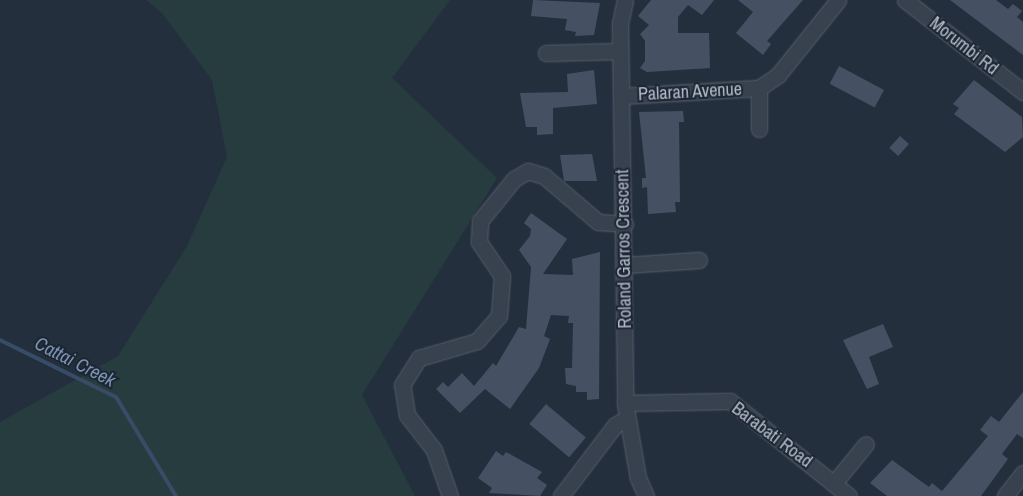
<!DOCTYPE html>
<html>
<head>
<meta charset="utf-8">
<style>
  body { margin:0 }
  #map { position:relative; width:1023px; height:496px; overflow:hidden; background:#242f3e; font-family:"Archivo Narrow",sans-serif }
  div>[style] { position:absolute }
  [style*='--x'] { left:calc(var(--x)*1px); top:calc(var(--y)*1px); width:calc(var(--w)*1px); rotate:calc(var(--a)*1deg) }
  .green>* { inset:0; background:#263c3f }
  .stream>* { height:4px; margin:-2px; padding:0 2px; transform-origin:2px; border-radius:2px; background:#394c67 }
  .building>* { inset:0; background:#455162; transform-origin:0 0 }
  .roads { filter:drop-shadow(0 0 1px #565f6c) drop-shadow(0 0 1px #565f6c) }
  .minor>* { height:15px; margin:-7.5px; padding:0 7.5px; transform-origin:7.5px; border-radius:7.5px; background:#38414e }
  span { translate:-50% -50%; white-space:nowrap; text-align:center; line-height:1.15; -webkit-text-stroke:4px #1d2633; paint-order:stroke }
  .street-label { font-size:18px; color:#b4bcc9 }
  .water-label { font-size:19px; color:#7c92b1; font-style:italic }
</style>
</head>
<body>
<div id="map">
  <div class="green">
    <div style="clip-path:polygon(146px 0,450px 0,392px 78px,497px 178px,362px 395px,415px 496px,0 496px,0 422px,118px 356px,187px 246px,227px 157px,212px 80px,162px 13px)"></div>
  </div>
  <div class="stream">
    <div style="--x:0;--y:340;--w:129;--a:26.2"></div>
    <div style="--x:116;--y:397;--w:116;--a:58.8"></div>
  </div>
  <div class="building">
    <div style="clip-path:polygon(533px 0,600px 3px,594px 35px,575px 36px,576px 32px,565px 30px,567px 19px,531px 16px)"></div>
    <div style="clip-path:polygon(651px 0,714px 0,702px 15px,688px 5px,678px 17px,678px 33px,709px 33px,710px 68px,647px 72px,640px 68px,645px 61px,645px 41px,640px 34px,649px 25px,638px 16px)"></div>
    <div style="clip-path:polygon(738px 0,803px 0,767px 41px,771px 44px,763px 55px,736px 33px,753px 12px)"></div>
    <div style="clip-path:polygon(950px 0,996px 0,1008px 9px,1013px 4px,1022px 11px,1017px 17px,1023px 22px,1023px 55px)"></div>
    <div style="left:839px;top:66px;width:51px;height:20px;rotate:28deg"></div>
    <div style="clip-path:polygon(594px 70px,597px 104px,553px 108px,553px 134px,537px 135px,537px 127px,526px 127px,520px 93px,568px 92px,567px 74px)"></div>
    <div style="clip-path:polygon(974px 80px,1022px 117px,1023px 137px,1005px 152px,954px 114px,959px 108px,953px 104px)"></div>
    <div style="clip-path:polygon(683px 111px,684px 122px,679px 122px,680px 202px,675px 202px,676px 212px,648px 214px,647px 187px,642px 188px,642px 178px,646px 178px,639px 112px)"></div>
    <div style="left:900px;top:136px;width:12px;height:16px;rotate:42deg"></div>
    <div style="clip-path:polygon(592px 154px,597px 181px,564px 181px,560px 155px)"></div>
    <div style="clip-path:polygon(531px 213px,567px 239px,543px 274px,573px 275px,572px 259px,600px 252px,599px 399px,587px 400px,587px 392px,576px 392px,576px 386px,566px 384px,565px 368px,572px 368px,573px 323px,568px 323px,569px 316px,551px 315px,544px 336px,550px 339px,539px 368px,510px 409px,485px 389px,460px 413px,436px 389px,443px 382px,448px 387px,462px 373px,474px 386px,493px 363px,496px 366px,519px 327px,526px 329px,531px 267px,519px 250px,530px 236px,531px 229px,524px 223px)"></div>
    <div style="clip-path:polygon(883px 324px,893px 347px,869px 357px,879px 384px,867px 389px,843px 340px)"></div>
    <div style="clip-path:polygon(1023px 392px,1023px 438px,1017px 434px,1002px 454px,1008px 459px,981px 496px,887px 496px,870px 483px,892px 460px,929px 487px,932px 483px,942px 491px,988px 436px,980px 430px,991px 416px,999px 422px)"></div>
    <div style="left:546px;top:404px;width:52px;height:26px;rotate:40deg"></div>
    <div style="clip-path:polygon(496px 451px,503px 456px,506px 452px,542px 472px,537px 478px,547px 485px,540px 496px,489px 493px,492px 488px,478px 478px)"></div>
  </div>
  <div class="roads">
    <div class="minor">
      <div style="--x:625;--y:0;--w:24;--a:102"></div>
      <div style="--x:620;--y:23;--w:380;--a:89.2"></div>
      <div style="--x:625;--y:403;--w:76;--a:80.2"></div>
      <div style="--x:638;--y:478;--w:20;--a:66"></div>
      <div style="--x:905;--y:0;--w:150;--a:37.9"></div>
      <div style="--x:546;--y:53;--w:74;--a:-1.5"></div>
      <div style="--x:621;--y:96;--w:138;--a:-3.3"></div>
      <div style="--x:759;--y:129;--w:41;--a:-90"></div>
      <div style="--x:759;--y:88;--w:23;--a:-34"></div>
      <div style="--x:778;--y:75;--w:96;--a:-51.3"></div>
      <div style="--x:625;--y:265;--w:74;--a:-3.9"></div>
      <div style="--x:625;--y:403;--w:105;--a:-1.1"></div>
      <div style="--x:730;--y:401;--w:152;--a:38.6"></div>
      <div style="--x:834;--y:483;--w:50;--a:-50.6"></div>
      <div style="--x:450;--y:496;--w:49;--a:-109.2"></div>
      <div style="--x:434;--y:450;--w:44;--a:-127.6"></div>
      <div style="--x:407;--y:415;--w:30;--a:-99"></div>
      <div style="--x:402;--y:385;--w:32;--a:-58"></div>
      <div style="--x:419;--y:358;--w:60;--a:-16.3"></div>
      <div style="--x:477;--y:341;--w:33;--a:-49"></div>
      <div style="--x:499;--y:316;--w:40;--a:-85.7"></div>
      <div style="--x:502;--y:276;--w:41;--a:-124.1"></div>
      <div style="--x:479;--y:242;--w:21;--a:-87"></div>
      <div style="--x:480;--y:221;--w:54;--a:-51"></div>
      <div style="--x:514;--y:179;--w:16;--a:-30"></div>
      <div style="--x:528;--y:171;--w:17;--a:17"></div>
      <div style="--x:544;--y:176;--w:71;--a:40.4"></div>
      <div style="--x:598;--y:222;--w:27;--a:4"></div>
      <div style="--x:561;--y:496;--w:89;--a:-52.7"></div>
      <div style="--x:615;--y:425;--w:13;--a:-29"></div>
      <div style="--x:1005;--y:496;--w:29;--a:-52"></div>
    </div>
  </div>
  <div class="street-label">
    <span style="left:964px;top:46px;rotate:38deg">Morumbi Rd</span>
    <span style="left:690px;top:92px;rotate:-3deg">Palaran Avenue</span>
    <span style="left:624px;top:249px;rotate:-91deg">Roland Garros Crescent</span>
    <span style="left:772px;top:435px;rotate:37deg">Barabati Road</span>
  </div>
  <div class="water-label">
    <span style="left:75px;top:362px;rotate:27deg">Cattai Creek</span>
  </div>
</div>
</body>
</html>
